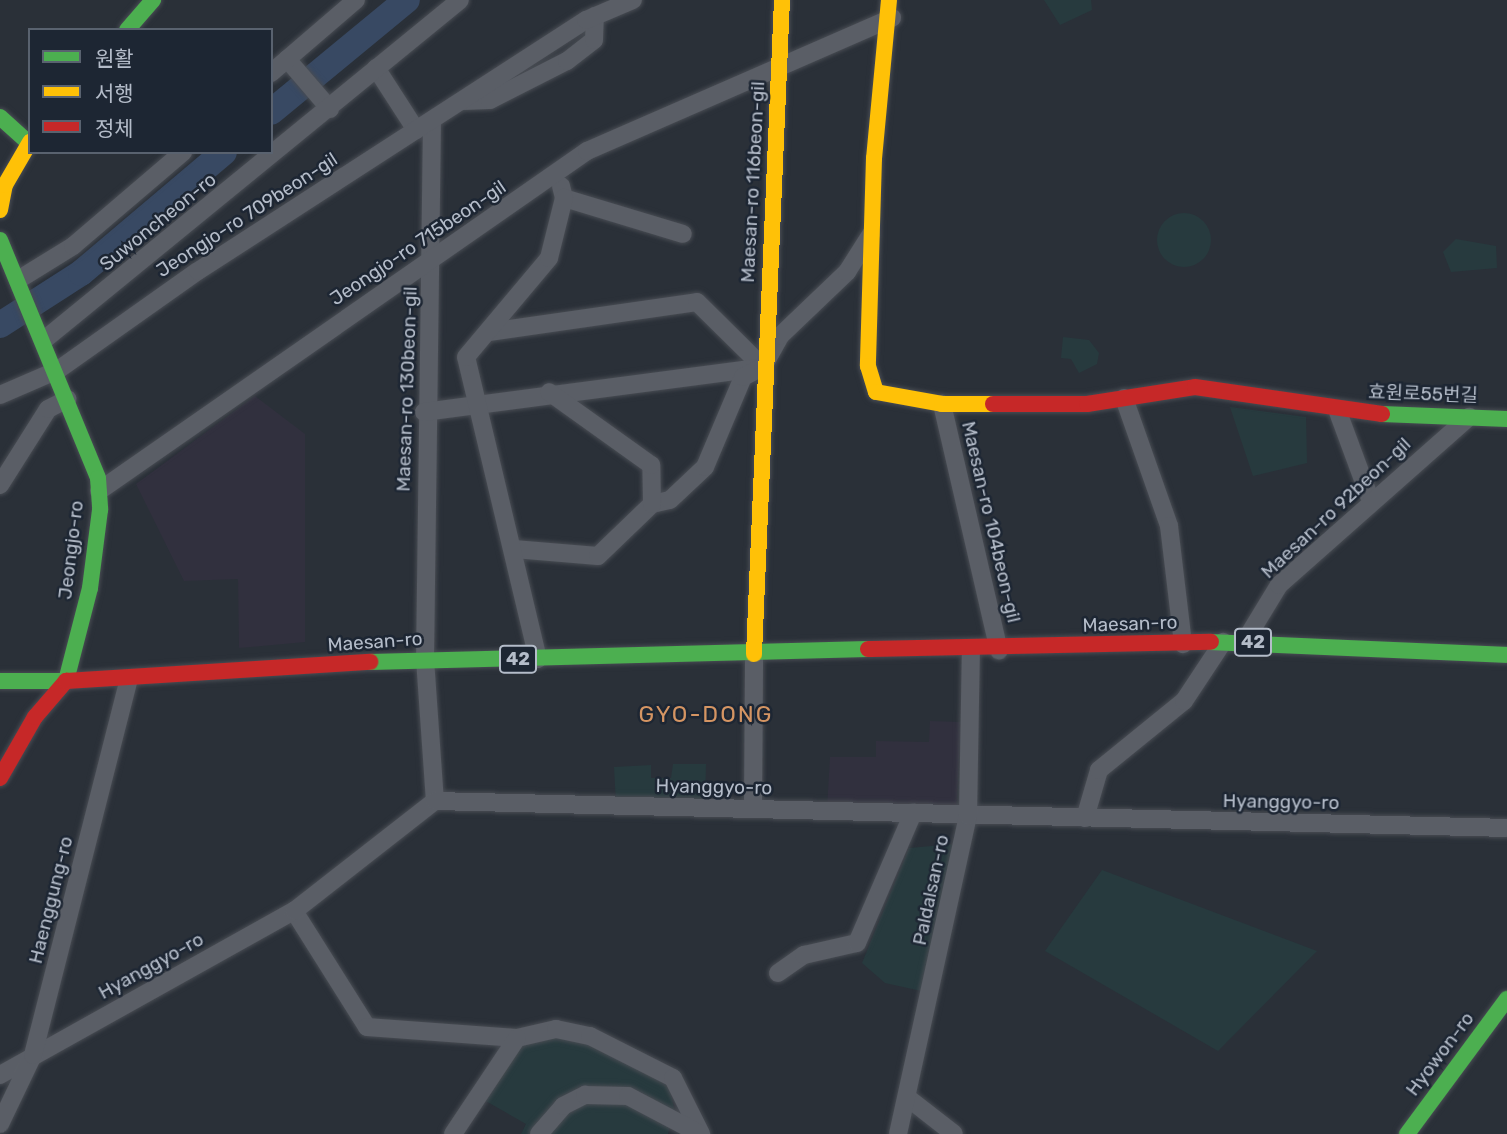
<!DOCTYPE html>
<html>
<head>
<meta charset="utf-8">
<style>
  body { margin:0 }
  #map { position:relative; width:1507px; height:1134px; overflow:hidden; background:#2a3038; font-family:Rubik,"Noto Sans KR",sans-serif }
  div>[style] { position:absolute }
  [style*='--x'] { left:calc(var(--x)*1px); top:calc(var(--y)*1px); width:calc(var(--w)*1px); rotate:calc(var(--a)*1deg) }
  .medical>* { inset:0; background:#31303e }
  .green>* { inset:0; background:#273a3e }
  .round { border-radius:50% }
  .river>* { height:26px; margin:-13px; padding:0 13px; transform-origin:13px; border-radius:13px; background:#384963 }
  .roads { filter:drop-shadow(0 0 2px #484c53) drop-shadow(0 0 2px #484c53) }
  .street>* { height:18px; margin:-9px; padding:0 9px; transform-origin:9px; border-radius:9px; background:#5a5e66 }
  .fast>* { height:16px; margin:-8px; padding:0 8px; transform-origin:8px; border-radius:8px; background:#4caf50 }
  .slow>* { height:16px; margin:-8px; padding:0 8px; transform-origin:8px; border-radius:8px; background:#ffc107 }
  .jam>* { height:16px; margin:-8px; padding:0 8px; transform-origin:8px; border-radius:8px; background:#c62828 }
  span { translate:-50% -50%; white-space:nowrap; text-align:center; line-height:1.15; -webkit-text-stroke:5px #1d2633; paint-order:stroke }
  .shield-label span { padding:2px 5px; background:#1d2633; border:2px solid; border-radius:5px; -webkit-text-stroke-width:0 }
  .shield-label { font-size:18px; color:#b4bcc9; font-weight:700 }
  .street-label { font-size:19px; color:#b4bcc9 }
  .quarter-label { font-size:23px; color:#d59563; letter-spacing:2px }
  .legend { position:absolute; left:28px; top:28px; width:245px; height:126px; box-sizing:border-box; background:#1d2633; border:2px solid #59626f; margin:0; padding:9px 12px; list-style:none; font-size:21px; color:#b4bcc9 }
  .legend li { display:flex; align-items:center; gap:14px; height:35px }
  .legend b { width:35px; border:2px solid #59626f }
</style>
</head>
<body>
<div id="map">
  <div class="medical">
    <div style="clip-path:polygon(255px 396px,305px 434px,305px 642px,239px 648px,238px 579px,184px 581px,136px 484px)"></div>
    <div style="clip-path:polygon(930px 721px,961px 722px,956px 813px,827px 808px,830px 757px,876px 757px,876px 741px,929px 742px)"></div>
  </div>
  <div class="green">
    <div style="clip-path:polygon(1044px 0,1091px 0,1092px 10px,1060px 25px)"></div>
    <div class="round" style="left:1157px;top:213px;width:54px;height:54px"></div>
    <div style="clip-path:polygon(1456px 239px,1496px 246px,1497px 268px,1451px 272px,1443px 252px)"></div>
    <div style="clip-path:polygon(1063px 337px,1089px 340px,1099px 353px,1097px 364px,1079px 373px,1071px 359px,1061px 358px)"></div>
    <div style="clip-path:polygon(1230px 407px,1306px 417px,1307px 463px,1253px 476px)"></div>
    <div style="clip-path:polygon(673px 764px,706px 764px,705px 804px,616px 804px,614px 767px,651px 765px,651px 778px,671px 778px)"></div>
    <div style="clip-path:polygon(954px 844px,926px 992px,885px 983px,862px 963px,909px 848px)"></div>
    <div style="clip-path:polygon(1102px 870px,1317px 951px,1218px 1051px,1045px 951px)"></div>
    <div style="clip-path:polygon(529px 1034px,585px 1040px,669px 1086px,674px 1108px,668px 1134px,521px 1134px,526px 1124px,484px 1100px)"></div>
  </div>
  <div class="river">
    <div style="--x:271;--y:112;--w:176;--a:-39.5"></div>
    <div style="--x:0;--y:325;--w:96;--a:-32.7"></div>
    <div style="--x:81;--y:273;--w:187;--a:-40.2"></div>
  </div>
  <div class="roads">
    <div class="street">
      <div style="--x:287;--y:59;--w:66;--a:49.3"></div>
      <div style="--x:376;--y:68;--w:74;--a:57.2"></div>
      <div style="--x:271;--y:73;--w:112;--a:-40.7"></div>
      <div style="--x:463;--y:101;--w:27;--a:-2"></div>
      <div style="--x:490;--y:100;--w:86;--a:-26.9"></div>
      <div style="--x:567;--y:61;--w:34;--a:-38"></div>
      <div style="--x:594;--y:40;--w:24;--a:-88"></div>
      <div style="--x:432;--y:120;--w:539;--a:90.74"></div>
      <div style="--x:425;--y:659;--w:142;--a:86"></div>
      <div style="--x:561;--y:186;--w:12;--a:76"></div>
      <div style="--x:564;--y:198;--w:124;--a:16.8"></div>
      <div style="--x:18;--y:280;--w:65;--a:-31.7"></div>
      <div style="--x:73;--y:246;--w:145;--a:-40.5"></div>
      <div style="--x:489;--y:332;--w:210;--a:-8.2"></div>
      <div style="--x:697;--y:302;--w:93;--a:44.6"></div>
      <div style="--x:44;--y:340;--w:537;--a:-39.26"></div>
      <div style="--x:0;--y:395;--w:63;--a:-23.3"></div>
      <div style="--x:58;--y:370;--w:171;--a:-35.3"></div>
      <div style="--x:198;--y:271;--w:462;--a:-32.9"></div>
      <div style="--x:586;--y:20;--w:51;--a:-23.1"></div>
      <div style="--x:1124;--y:398;--w:136;--a:70.6"></div>
      <div style="--x:1169;--y:526;--w:119;--a:83.2"></div>
      <div style="--x:942;--y:404;--w:253;--a:77"></div>
      <div style="--x:424;--y:412;--w:335;--a:-7.5"></div>
      <div style="--x:1338;--y:412;--w:95;--a:69.7"></div>
      <div style="--x:0;--y:485;--w:90;--a:-57.7"></div>
      <div style="--x:48;--y:409;--w:22;--a:-27"></div>
      <div style="--x:99;--y:491;--w:595;--a:-34.87"></div>
      <div style="--x:587;--y:151;--w:333;--a:-23.6"></div>
      <div style="--x:652;--y:504;--w:18;--a:-13"></div>
      <div style="--x:670;--y:500;--w:48;--a:-43.3"></div>
      <div style="--x:705;--y:467;--w:98;--a:-67.1"></div>
      <div style="--x:743;--y:377;--w:22;--a:-27"></div>
      <div style="--x:763;--y:367;--w:35;--a:-61"></div>
      <div style="--x:780;--y:336;--w:93;--a:-43.7"></div>
      <div style="--x:847;--y:272;--w:45;--a:-57.7"></div>
      <div style="--x:514;--y:549;--w:84;--a:4.8"></div>
      <div style="--x:598;--y:556;--w:75;--a:-43.9"></div>
      <div style="--x:652;--y:504;--w:39;--a:-91"></div>
      <div style="--x:651;--y:465;--w:125;--a:-144.4"></div>
      <div style="--x:1245;--y:641;--w:66;--a:-58.7"></div>
      <div style="--x:1279;--y:585;--w:254;--a:-41.5"></div>
      <div style="--x:538;--y:659;--w:310;--a:-103.4"></div>
      <div style="--x:466;--y:357;--w:129;--a:-50"></div>
      <div style="--x:549;--y:258;--w:62;--a:-76"></div>
      <div style="--x:753;--y:809;--w:155;--a:-89.6"></div>
      <div style="--x:1085;--y:818;--w:50;--a:-73.7"></div>
      <div style="--x:1099;--y:770;--w:109;--a:-39.1"></div>
      <div style="--x:1184;--y:701;--w:71;--a:-56.5"></div>
      <div style="--x:294;--y:911;--w:137;--a:57.8"></div>
      <div style="--x:367;--y:1027;--w:150;--a:4.2"></div>
      <div style="--x:517;--y:1038;--w:40;--a:-13"></div>
      <div style="--x:556;--y:1029;--w:35;--a:12"></div>
      <div style="--x:590;--y:1036;--w:93;--a:26.8"></div>
      <div style="--x:673;--y:1078;--w:63;--a:63.4"></div>
      <div style="--x:778;--y:973;--w:32;--a:-35"></div>
      <div style="--x:804;--y:955;--w:54;--a:-12.8"></div>
      <div style="--x:857;--y:943;--w:142;--a:-66.7"></div>
      <div style="--x:0;--y:1075;--w:337;--a:-29.2"></div>
      <div style="--x:294;--y:911;--w:179;--a:-38"></div>
      <div style="--x:435;--y:801;--w:1072;--a:1.44"></div>
      <div style="--x:908;--y:1098;--w:58;--a:38"></div>
      <div style="--x:0;--y:1124;--w:76;--a:-64.4"></div>
      <div style="--x:33;--y:1055;--w:386;--a:-75.7"></div>
      <div style="--x:453;--y:1134;--w:115;--a:-56.3"></div>
      <div style="--x:539;--y:1134;--w:37;--a:-49"></div>
      <div style="--x:563;--y:1106;--w:25;--a:-27"></div>
      <div style="--x:585;--y:1095;--w:43;--a:1.3"></div>
      <div style="--x:628;--y:1096;--w:81;--a:27.8"></div>
      <div style="--x:898;--y:1134;--w:326;--a:-77.6"></div>
      <div style="--x:968;--y:816;--w:164;--a:-89"></div>
    </div>
    <div class="fast">
      <div style="--x:127;--y:30;--w:40;--a:-49"></div>
      <div style="--x:0;--y:117;--w:39;--a:42"></div>
      <div style="--x:0;--y:240;--w:257;--a:67.6"></div>
      <div style="--x:98;--y:478;--w:32;--a:86"></div>
      <div style="--x:100;--y:510;--w:79;--a:97.3"></div>
      <div style="--x:90;--y:588;--w:96;--a:104.5"></div>
      <div style="--x:66;--y:681;--w:66;--a:180"></div>
      <div style="--x:1382;--y:414;--w:125;--a:2.3"></div>
      <div style="--x:1211;--y:642;--w:296;--a:2.5"></div>
      <div style="--x:370;--y:662;--w:498;--a:-1.5"></div>
      <div style="--x:1407;--y:1134;--w:168;--a:-53.5"></div>
    </div>
    <div class="slow">
      <div style="--x:889;--y:0;--w:159;--a:95.4"></div>
      <div style="--x:874;--y:158;--w:208;--a:91.7"></div>
      <div style="--x:868;--y:366;--w:27;--a:73"></div>
      <div style="--x:876;--y:392;--w:67;--a:10.3"></div>
      <div style="--x:942;--y:404;--w:51;--a:0"></div>
      <div style="--x:0;--y:210;--w:25;--a:-79"></div>
      <div style="--x:5;--y:185;--w:50;--a:-59.8"></div>
      <div style="--x:754;--y:654;--w:655;--a:-87.55"></div>
    </div>
    <div class="jam">
      <div style="--x:993;--y:404;--w:94;--a:0"></div>
      <div style="--x:1087;--y:404;--w:109;--a:-8.9"></div>
      <div style="--x:1195;--y:387;--w:189;--a:8.2"></div>
      <div style="--x:868;--y:649;--w:343;--a:-1.2"></div>
      <div style="--x:0;--y:778;--w:70;--a:-60.2"></div>
      <div style="--x:35;--y:717;--w:48;--a:-49.3"></div>
      <div style="--x:66;--y:681;--w:305;--a:-3.6"></div>
    </div>
  </div>
  <div class="shield-label">
    <span style="left:1253px;top:642px">42</span>
    <span style="left:518px;top:659px">42</span>
  </div>
  <div class="street-label">
    <span style="left:753px;top:182px;rotate:-87deg">Maesan-ro 116beon-gil</span>
    <span style="left:247px;top:215px;rotate:-33deg">Jeongjo-ro 709beon-gil</span>
    <span style="left:158px;top:222px;rotate:-39deg">Suwoncheon-ro</span>
    <span style="left:418px;top:243px;rotate:-34deg">Jeongjo-ro 715beon-gil</span>
    <span style="left:407px;top:389px;rotate:-88deg">Maesan-ro 130beon-gil</span>
    <span style="left:1423px;top:394px;rotate:2deg">효원로55번길</span>
    <span style="left:1336px;top:508px;rotate:-43deg">Maesan-ro 92beon-gil</span>
    <span style="left:991px;top:522px;rotate:77deg">Maesan-ro 104beon-gil</span>
    <span style="left:71px;top:550px;rotate:-83deg">Jeongjo-ro</span>
    <span style="left:1130px;top:624px;rotate:-2deg">Maesan-ro</span>
    <span style="left:375px;top:642px;rotate:-4deg">Maesan-ro</span>
    <span style="left:714px;top:787px;rotate:1deg">Hyanggyo-ro</span>
    <span style="left:1281px;top:802px;rotate:1deg">Hyanggyo-ro</span>
    <span style="left:931px;top:890px;rotate:-78deg">Paldalsan-ro</span>
    <span style="left:51px;top:900px;rotate:-76deg">Haenggung-ro</span>
    <span style="left:151px;top:966px;rotate:-29deg">Hyanggyo-ro</span>
    <span style="left:1440px;top:1054px;rotate:-53deg">Hyowon-ro</span>
  </div>
  <div class="quarter-label">
    <span style="left:706px;top:714px">GYO-DONG</span>
  </div>
  <ul class="legend">
  <li><b style="height:9px;background:#4caf50"></b>원활</li>
  <li><b style="height:9px;background:#ffc107"></b>서행</li>
  <li><b style="height:9px;background:#c62828"></b>정체</li>
  </ul>
</div>
</body>
</html>
